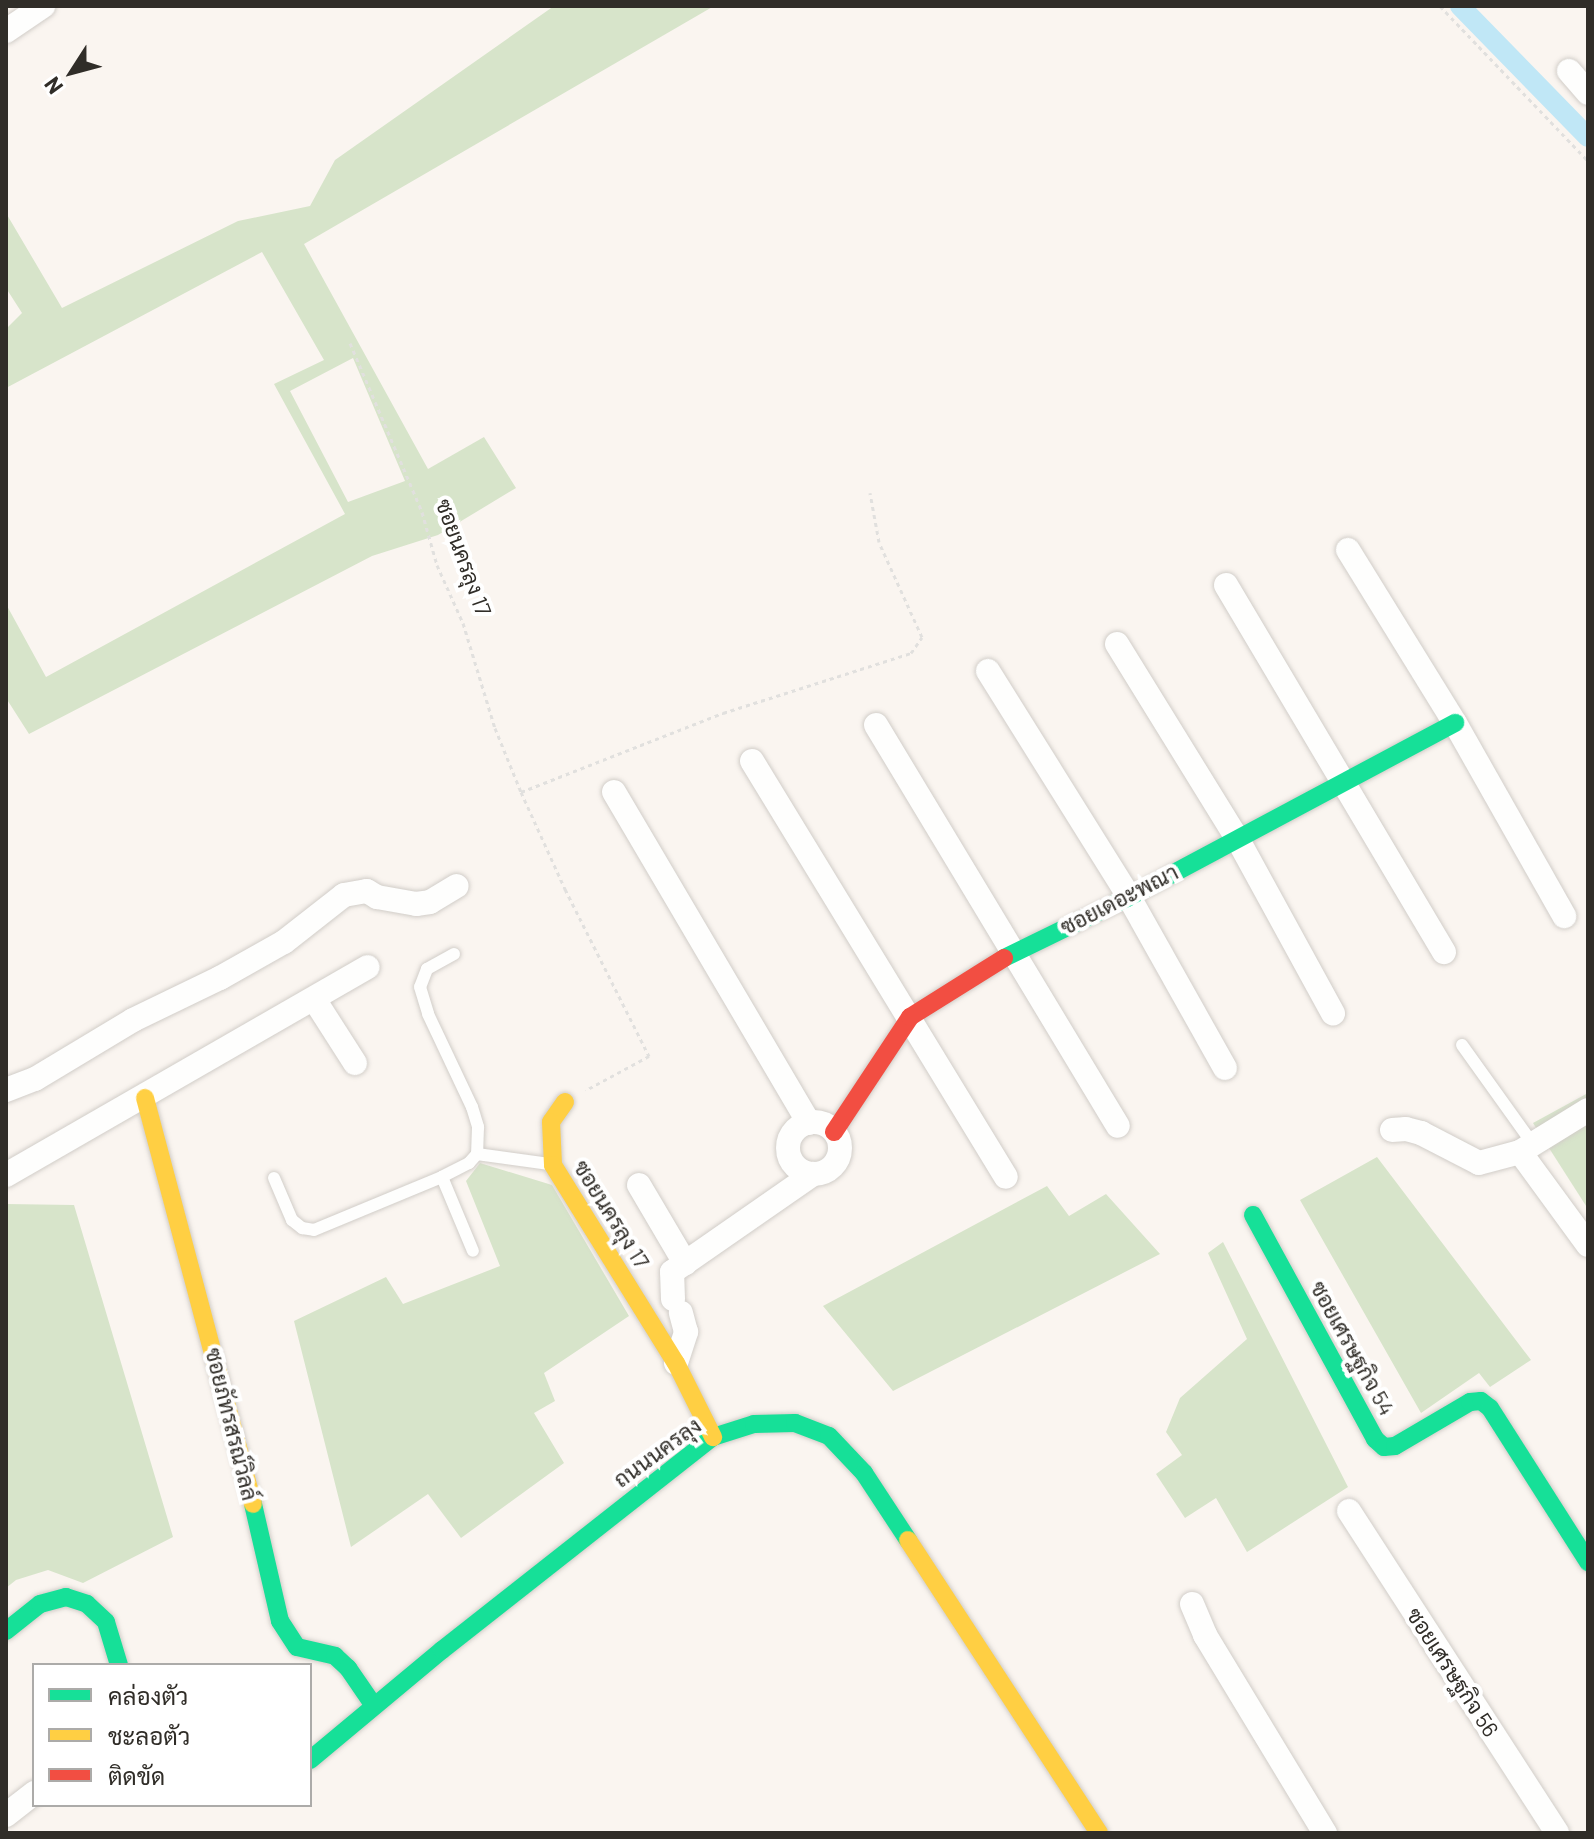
<!DOCTYPE html>
<html>
<head>
<meta charset="utf-8">
<style>
  body { margin:0 }
  #map { position:relative; width:1594px; height:1839px; overflow:hidden; background:#faf5f0; font-family:Barlow,Sarabun,sans-serif }
  div>[style] { position:absolute }
  [style*='--x'] { left:calc(var(--x)*1px); top:calc(var(--y)*1px); width:calc(var(--w)*1px); rotate:calc(var(--a)*1deg) }
  .green>* { inset:0; background:#d7e4ca }
  .canal>* { height:20px; margin:-10px; padding:0 10px; transform-origin:10px; border-radius:10px; background:#c0e7f6 }
  .path>* { height:3px; margin-top:-1.5px; transform-origin:0; background:repeating-linear-gradient(90deg,#e1e0de 0 4px,transparent 0 8px) }
  .roads { filter:drop-shadow(0 0 2px #d1cdc8) drop-shadow(0 0 2px #d1cdc8) }
  .lane>* { height:12px; margin:-6px; padding:0 6px; transform-origin:6px; border-radius:6px; background:#fefefd }
  .street>* { height:24px; margin:-12px; padding:0 12px; transform-origin:12px; border-radius:12px; background:#fefefd }
  .street>.ring { margin:-12px; padding:0; box-sizing:content-box; background:none; border:24px solid #fefefd; border-radius:50% }
  .fast>* { height:18px; margin:-9px; padding:0 9px; transform-origin:9px; border-radius:9px; background:#16e098 }
  .slow>* { height:18px; margin:-9px; padding:0 9px; transform-origin:9px; border-radius:9px; background:#ffcf43 }
  .jam>* { height:18px; margin:-9px; padding:0 9px; transform-origin:9px; border-radius:9px; background:#f24e42 }
  span { translate:-50% -50%; white-space:nowrap; text-align:center; line-height:1.15; -webkit-text-stroke:8px #fff; paint-order:stroke }
  .street-label { font-size:22px; color:#302d28 }
  .frame { position:absolute; inset:0; border:8px solid #302d28; pointer-events:none }
  .legend { position:absolute; left:32px; top:1663px; width:280px; height:144px; box-sizing:border-box; background:#fff; border:2px solid #acaba9; margin:0; padding:10px 14px; list-style:none; font-size:24px; color:#302d28 }
  .legend li { display:flex; align-items:center; gap:16px; height:40px }
  .legend b { width:40px; border:2px solid #acaba9 }
  .north { position:absolute; left:32px; top:32px; width:80px; height:80px; -webkit-text-stroke:6px #fff; paint-order:stroke; rotate:234deg; font-size:22px; font-weight:700; line-height:32px; text-align:center; color:#302d28 }
  .north::after { content:''; display:block; margin:auto; width:28px; height:36px; background:#302d28; clip-path:polygon(50% 0,100% 100%,50% 72%,0 100%) }
</style>
</head>
<body>
<div id="map">
  <div class="green">
    <div style="clip-path:polygon(evenodd,554px 6px,714px 6px,304px 244px,428px 469px,484px 437px,516px 488px,438px 535px,372px 556px,29px 734px,6px 698px,6px 604px,46px 677px,345px 514px,274px 384px,324px 360px,262px 252px,6px 388px,6px 329px,22px 313px,6px 288px,6px 213px,62px 308px,238px 221px,310px 206px,335px 160px,554px 6px,353px 358px,405px 481px,348px 502px,290px 391px,353px 358px)"></div>
    <div style="clip-path:polygon(1588px 1093px,1588px 1209px,1533px 1123px)"></div>
    <div style="clip-path:polygon(1377px 1157px,1531px 1360px,1490px 1387px,1479px 1373px,1421px 1413px,1300px 1200px)"></div>
    <div style="clip-path:polygon(480px 1163px,552px 1185px,629px 1316px,544px 1373px,555px 1401px,534px 1413px,564px 1463px,461px 1538px,428px 1494px,351px 1547px,294px 1321px,386px 1277px,403px 1304px,500px 1266px,466px 1181px)"></div>
    <div style="clip-path:polygon(1047px 1186px,1069px 1216px,1106px 1194px,1160px 1254px,893px 1391px,823px 1306px)"></div>
    <div style="clip-path:polygon(6px 1204px,74px 1205px,173px 1537px,83px 1583px,48px 1570px,16px 1580px,6px 1588px)"></div>
    <div style="clip-path:polygon(1223px 1242px,1348px 1487px,1247px 1552px,1216px 1498px,1185px 1518px,1156px 1474px,1182px 1455px,1166px 1432px,1180px 1398px,1247px 1339px,1208px 1253px)"></div>
  </div>
  <div class="canal">
    <div style="--x:1460;--y:6;--w:183;--a:45.7"></div>
  </div>
  <div class="path">
    <div style="--x:1440;--y:6;--w:214;--a:46.3"></div>
    <div style="--x:350;--y:343;--w:184;--a:66.9"></div>
    <div style="--x:422;--y:512;--w:55;--a:74.2"></div>
    <div style="--x:437;--y:565;--w:64;--a:65.9"></div>
    <div style="--x:463;--y:623;--w:110;--a:73.1"></div>
    <div style="--x:495;--y:728;--w:69;--a:67.9"></div>
    <div style="--x:521;--y:792;--w:107;--a:65.6"></div>
    <div style="--x:565;--y:889;--w:187;--a:63.3"></div>
    <div style="--x:649;--y:1056;--w:72;--a:151.6"></div>
    <div style="--x:521;--y:792;--w:217;--a:-21.4"></div>
    <div style="--x:723;--y:713;--w:197;--a:-17.7"></div>
    <div style="--x:911;--y:653;--w:19;--a:-55"></div>
    <div style="--x:922;--y:637;--w:104;--a:-114.4"></div>
    <div style="--x:879;--y:542;--w:50;--a:-100.4"></div>
  </div>
  <div class="roads">
    <div class="lane">
      <div style="--x:454;--y:954;--w:31;--a:151"></div>
      <div style="--x:427;--y:969;--w:19;--a:111"></div>
      <div style="--x:420;--y:987;--w:28;--a:73"></div>
      <div style="--x:428;--y:1014;--w:103;--a:64.7"></div>
      <div style="--x:472;--y:1107;--w:21;--a:73"></div>
      <div style="--x:478;--y:1127;--w:27;--a:92"></div>
      <div style="--x:477;--y:1154;--w:12;--a:132"></div>
      <div style="--x:469;--y:1163;--w:30;--a:153"></div>
      <div style="--x:442;--y:1177;--w:80;--a:67.3"></div>
      <div style="--x:1462;--y:1045;--w:122;--a:54.4"></div>
      <div style="--x:477;--y:1154;--w:73;--a:7.9"></div>
      <div style="--x:274;--y:1178;--w:46;--a:66.8"></div>
      <div style="--x:292;--y:1220;--w:13;--a:39"></div>
      <div style="--x:302;--y:1228;--w:12;--a:9"></div>
      <div style="--x:314;--y:1230;--w:139;--a:-22.5"></div>
    </div>
    <div class="street">
      <div style="--x:6;--y:31;--w:45;--a:-34"></div>
      <div style="--x:1569;--y:71;--w:29;--a:49"></div>
      <div style="--x:1348;--y:550;--w:203;--a:58.3"></div>
      <div style="--x:1455;--y:723;--w:222;--a:60.5"></div>
      <div style="--x:1226;--y:585;--w:427;--a:59.3"></div>
      <div style="--x:1117;--y:644;--w:228;--a:58.3"></div>
      <div style="--x:1237;--y:838;--w:200;--a:61.3"></div>
      <div style="--x:988;--y:671;--w:266;--a:58"></div>
      <div style="--x:1129;--y:897;--w:196;--a:60.7"></div>
      <div style="--x:876;--y:725;--w:468;--a:58.9"></div>
      <div style="--x:752;--y:761;--w:487;--a:58.6"></div>
      <div style="--x:614;--y:792;--w:384;--a:59.5"></div>
      <div style="--x:314;--y:999;--w:76;--a:57.4"></div>
      <div style="--x:6;--y:1090;--w:31;--a:-21"></div>
      <div style="--x:35;--y:1079;--w:114;--a:-31"></div>
      <div style="--x:133;--y:1020;--w:97;--a:-25.8"></div>
      <div style="--x:220;--y:978;--w:73;--a:-29.4"></div>
      <div style="--x:284;--y:942;--w:76;--a:-38.1"></div>
      <div style="--x:344;--y:895;--w:23;--a:-10"></div>
      <div style="--x:367;--y:891;--w:12;--a:31"></div>
      <div style="--x:377;--y:897;--w:40;--a:10"></div>
      <div style="--x:416;--y:904;--w:14;--a:-8"></div>
      <div style="--x:430;--y:902;--w:31;--a:-31"></div>
      <div class="ring" style="left:788px;top:1122px;width:28px;height:28px"></div>
      <div style="--x:1392;--y:1130;--w:14;--a:-4"></div>
      <div style="--x:1406;--y:1129;--w:16;--a:15"></div>
      <div style="--x:1421;--y:1133;--w:65;--a:27.3"></div>
      <div style="--x:1479;--y:1163;--w:42;--a:-15"></div>
      <div style="--x:1520;--y:1152;--w:80;--a:-31.7"></div>
      <div style="--x:1520;--y:1152;--w:115;--a:53.8"></div>
      <div style="--x:6;--y:1175;--w:417;--a:-29.9"></div>
      <div style="--x:639;--y:1185;--w:91;--a:59.5"></div>
      <div style="--x:673;--y:1299;--w:27;--a:-92"></div>
      <div style="--x:672;--y:1272;--w:172;--a:-34.8"></div>
      <div style="--x:676;--y:1363;--w:33;--a:-72"></div>
      <div style="--x:686;--y:1332;--w:20;--a:-105"></div>
      <div style="--x:1349;--y:1511;--w:383;--a:57.1"></div>
      <div style="--x:1192;--y:1604;--w:34;--a:67"></div>
      <div style="--x:1205;--y:1635;--w:232;--a:58.8"></div>
      <div style="--x:6;--y:1815;--w:36;--a:-38"></div>
    </div>
    <div class="fast">
      <div style="--x:1004;--y:958;--w:139;--a:-26"></div>
      <div style="--x:1129;--y:897;--w:370;--a:-28.1"></div>
      <div style="--x:1253;--y:1215;--w:255;--a:61.4"></div>
      <div style="--x:1375;--y:1439;--w:12;--a:42"></div>
      <div style="--x:1384;--y:1447;--w:11;--a:-5"></div>
      <div style="--x:1395;--y:1446;--w:87;--a:-30.4"></div>
      <div style="--x:1470;--y:1402;--w:11;--a:-5"></div>
      <div style="--x:1481;--y:1401;--w:11;--a:38"></div>
      <div style="--x:1490;--y:1408;--w:183;--a:57.5"></div>
      <div style="--x:253;--y:1504;--w:120;--a:77"></div>
      <div style="--x:280;--y:1621;--w:31;--a:57"></div>
      <div style="--x:297;--y:1647;--w:39;--a:13"></div>
      <div style="--x:335;--y:1656;--w:18;--a:43"></div>
      <div style="--x:348;--y:1668;--w:46;--a:55.6"></div>
      <div style="--x:6;--y:1631;--w:43;--a:-38.5"></div>
      <div style="--x:40;--y:1604;--w:27;--a:-15"></div>
      <div style="--x:66;--y:1597;--w:22;--a:18"></div>
      <div style="--x:87;--y:1604;--w:26;--a:43"></div>
      <div style="--x:106;--y:1622;--w:45;--a:73.2"></div>
      <div style="--x:310;--y:1760;--w:172;--a:-39.8"></div>
      <div style="--x:442;--y:1650;--w:345;--a:-38.2"></div>
      <div style="--x:713;--y:1437;--w:43;--a:-17.6"></div>
      <div style="--x:754;--y:1424;--w:41;--a:-1.4"></div>
      <div style="--x:795;--y:1423;--w:36;--a:21"></div>
      <div style="--x:829;--y:1436;--w:51;--a:46.6"></div>
      <div style="--x:864;--y:1473;--w:80;--a:56.7"></div>
    </div>
    <div class="slow">
      <div style="--x:145;--y:1098;--w:420;--a:75.1"></div>
      <div style="--x:565;--y:1102;--w:24;--a:125"></div>
      <div style="--x:551;--y:1122;--w:43;--a:87.3"></div>
      <div style="--x:553;--y:1165;--w:233;--a:58.2"></div>
      <div style="--x:676;--y:1363;--w:83;--a:63.4"></div>
      <div style="--x:908;--y:1540;--w:350;--a:56.9"></div>
    </div>
    <div class="jam">
      <div style="--x:834;--y:1132;--w:138;--a:-56.5"></div>
      <div style="--x:910;--y:1017;--w:111;--a:-32.1"></div>
    </div>
  </div>
  <div class="street-label">
    <span style="left:464px;top:557px;rotate:70deg">ซอยนครลุง 17</span>
    <span style="left:1119px;top:899px;rotate:-27deg">ซอยเดอะพณา</span>
    <span style="left:612px;top:1214px;rotate:58deg">ซอยนครลุง 17</span>
    <span style="left:1353px;top:1348px;rotate:61deg">ซอยเศรษฐกิจ 54</span>
    <span style="left:232px;top:1424px;rotate:76deg">ซอยภัทรสรณ์วิลล์</span>
    <span style="left:657px;top:1452px;rotate:-36deg">ถนนนครลุง</span>
    <span style="left:1453px;top:1672px;rotate:57deg">ซอยเศรษฐกิจ 56</span>
  </div>
  <div class="frame"></div>
  <ul class="legend">
  <li><b style="height:10px;background:#16e098"></b>คล่องตัว</li>
  <li><b style="height:10px;background:#ffcf43"></b>ชะลอตัว</li>
  <li><b style="height:10px;background:#f24e42"></b>ติดขัด</li>
  </ul>
  <div class="north">N</div>
</div>
</body>
</html>
